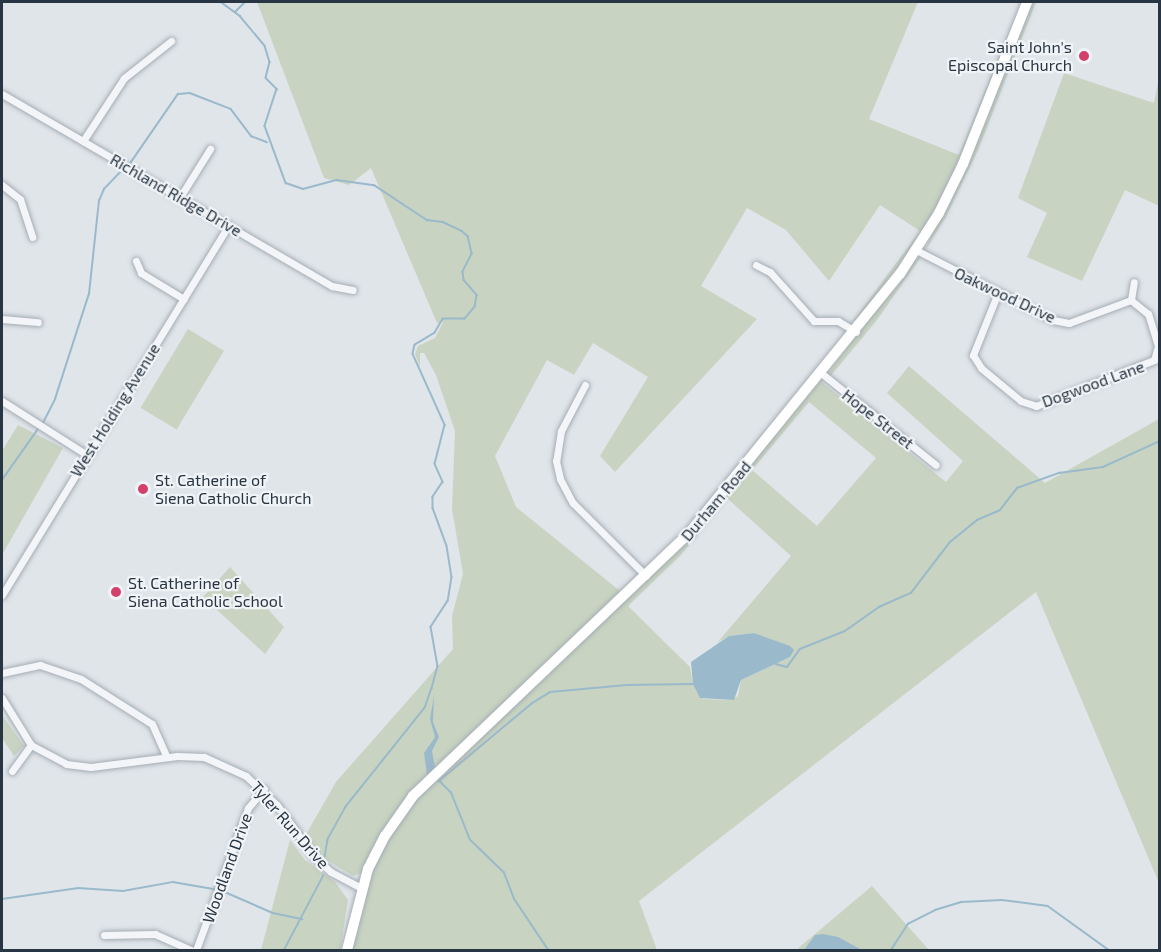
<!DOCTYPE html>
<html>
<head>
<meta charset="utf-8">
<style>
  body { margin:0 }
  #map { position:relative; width:1161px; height:952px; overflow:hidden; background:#e0e5ea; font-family:"Exo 2",sans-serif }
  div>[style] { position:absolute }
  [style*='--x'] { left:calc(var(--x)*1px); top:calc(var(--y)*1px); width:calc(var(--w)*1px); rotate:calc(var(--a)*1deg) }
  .green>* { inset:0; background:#c8d4c1; transform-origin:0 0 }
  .water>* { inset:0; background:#9ab9cb }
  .stream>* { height:1.5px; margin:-0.75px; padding:0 0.75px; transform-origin:0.75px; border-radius:0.75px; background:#9ab9cb }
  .roads { filter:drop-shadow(0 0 2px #a5adb4) drop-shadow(0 0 2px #a5adb4) }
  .minor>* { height:7px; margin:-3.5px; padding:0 3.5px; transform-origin:3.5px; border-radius:3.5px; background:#f3f5f8 }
  .primary>* { height:10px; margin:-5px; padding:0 5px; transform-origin:5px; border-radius:5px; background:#fff }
  .dots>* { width:16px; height:16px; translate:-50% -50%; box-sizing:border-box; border:3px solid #f0f4f7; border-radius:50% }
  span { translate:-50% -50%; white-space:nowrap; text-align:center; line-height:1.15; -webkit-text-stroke:4.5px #f0f4f7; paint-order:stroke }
  .poi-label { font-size:16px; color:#283542 }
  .right { translate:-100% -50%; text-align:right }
  .left { translate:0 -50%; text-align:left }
  .street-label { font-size:16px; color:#283542 }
  .frame { position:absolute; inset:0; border:3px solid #283542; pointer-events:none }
</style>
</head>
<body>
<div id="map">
  <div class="green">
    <div style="clip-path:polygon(257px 2px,918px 2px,869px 119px,959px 155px,1014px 20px,960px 163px,917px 244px,857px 322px,854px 320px,920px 231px,880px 205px,829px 281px,786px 230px,747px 208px,701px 286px,757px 319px,615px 472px,600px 456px,648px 377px,593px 343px,574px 375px,547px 360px,495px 456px,516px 507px,620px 591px,637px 575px,464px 743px,372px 849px,361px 873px,353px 876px,322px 857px,305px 836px,336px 782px,453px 649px,452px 616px,463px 574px,452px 509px,455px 431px,436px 375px,424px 353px,420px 353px,420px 367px,415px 354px,418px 346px,435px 338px,443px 322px,437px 323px,371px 168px,349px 185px,324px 178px)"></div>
    <div style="clip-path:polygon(1031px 2px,1036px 2px,979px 148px,946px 217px,925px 251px)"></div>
    <div style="clip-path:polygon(1064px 73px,1154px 103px,1159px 78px,1159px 206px,1125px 190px,1082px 281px,1027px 257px,1047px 213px,1018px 198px)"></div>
    <div style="clip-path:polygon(921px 257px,877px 320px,829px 378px,827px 374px,913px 261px)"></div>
    <div style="left:188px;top:329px;width:42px;height:92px;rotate:31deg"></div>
    <div style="clip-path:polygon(evenodd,909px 366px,1045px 483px,1159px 419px,1159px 883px,1036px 592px,639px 901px,657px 950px,350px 950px,368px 880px,389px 836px,413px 802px,697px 529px,820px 381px,946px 482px,963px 461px,887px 393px,909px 366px,809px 402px,876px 458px,817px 526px,752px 470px,809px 402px,909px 366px,728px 499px,791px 556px,717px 643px,729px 636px,754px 633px,793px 651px,790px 657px,741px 680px,738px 696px,730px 700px,703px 699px,693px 684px,690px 667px,628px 606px,680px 556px,728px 499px)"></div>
    <div style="clip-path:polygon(18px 425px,63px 448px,2px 555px,2px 451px)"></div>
    <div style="clip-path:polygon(230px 567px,284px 627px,265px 654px,203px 597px)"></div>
    <div style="clip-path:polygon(2px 715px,24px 746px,14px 756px,2px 738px)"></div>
    <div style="clip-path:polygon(290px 840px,305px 860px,335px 882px,348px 900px,340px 950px,261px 950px)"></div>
    <div style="clip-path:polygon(872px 886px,929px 950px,796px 950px)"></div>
  </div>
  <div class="water">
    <div style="clip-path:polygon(754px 633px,790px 646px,794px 650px,790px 657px,741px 680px,734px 700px,700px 698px,693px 684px,691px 662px,729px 636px)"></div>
    <div style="clip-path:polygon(434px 696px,433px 722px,439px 737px,432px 751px,435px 767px,427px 775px,424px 753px,435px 737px,430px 719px)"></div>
    <div style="clip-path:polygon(823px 934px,838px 937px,862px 950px,804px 950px,815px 935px)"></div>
  </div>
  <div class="stream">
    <div style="--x:221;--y:2;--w:24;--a:36"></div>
    <div style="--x:240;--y:16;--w:39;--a:50"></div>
    <div style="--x:265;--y:46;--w:17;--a:73"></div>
    <div style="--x:270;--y:62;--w:16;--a:104"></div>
    <div style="--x:266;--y:78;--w:16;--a:45"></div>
    <div style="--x:277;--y:89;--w:39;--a:108"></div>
    <div style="--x:265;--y:126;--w:61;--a:69.8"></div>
    <div style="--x:286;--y:183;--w:18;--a:19"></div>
    <div style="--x:303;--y:189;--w:35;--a:-15"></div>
    <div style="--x:337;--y:180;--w:37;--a:8"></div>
    <div style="--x:374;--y:185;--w:64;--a:33.4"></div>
    <div style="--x:427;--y:220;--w:16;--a:7"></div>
    <div style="--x:443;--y:222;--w:21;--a:25"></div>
    <div style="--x:462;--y:231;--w:8;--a:40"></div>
    <div style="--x:468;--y:236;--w:18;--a:77"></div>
    <div style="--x:472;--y:254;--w:20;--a:117"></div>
    <div style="--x:463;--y:272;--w:8;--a:83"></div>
    <div style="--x:464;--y:280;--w:20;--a:49"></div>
    <div style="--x:477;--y:295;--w:12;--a:99"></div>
    <div style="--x:475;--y:307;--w:16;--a:130"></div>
    <div style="--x:465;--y:319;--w:22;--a:180"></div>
    <div style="--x:443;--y:319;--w:16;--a:120"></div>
    <div style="--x:435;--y:333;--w:23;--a:149"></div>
    <div style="--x:415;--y:345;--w:9;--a:103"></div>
    <div style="--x:413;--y:354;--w:78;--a:65.7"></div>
    <div style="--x:445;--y:425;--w:40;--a:104.4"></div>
    <div style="--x:435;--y:464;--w:20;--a:66"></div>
    <div style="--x:443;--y:482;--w:18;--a:124"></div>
    <div style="--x:433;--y:497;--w:11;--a:90"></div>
    <div style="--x:433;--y:508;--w:40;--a:69.8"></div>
    <div style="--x:447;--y:546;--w:31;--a:81"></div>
    <div style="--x:452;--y:577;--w:24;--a:99"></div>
    <div style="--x:448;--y:601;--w:31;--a:123"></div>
    <div style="--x:431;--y:627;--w:40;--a:80"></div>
    <div style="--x:438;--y:666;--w:23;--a:105"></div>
    <div style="--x:432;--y:688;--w:21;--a:109"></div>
    <div style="--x:425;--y:708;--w:127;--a:128.6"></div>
    <div style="--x:346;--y:807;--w:38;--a:119"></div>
    <div style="--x:328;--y:840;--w:17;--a:100"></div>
    <div style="--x:235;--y:12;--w:14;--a:-45"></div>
    <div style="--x:129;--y:165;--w:86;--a:-55.4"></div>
    <div style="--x:178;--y:94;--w:12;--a:-5"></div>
    <div style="--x:190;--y:93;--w:44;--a:21.3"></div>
    <div style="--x:231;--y:109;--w:34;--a:53"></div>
    <div style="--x:251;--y:136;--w:17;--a:21"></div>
    <div style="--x:43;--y:423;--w:27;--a:-63"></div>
    <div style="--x:55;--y:399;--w:110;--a:-72.1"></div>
    <div style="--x:89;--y:294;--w:94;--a:-83.9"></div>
    <div style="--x:99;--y:201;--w:13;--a:-67"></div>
    <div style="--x:104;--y:189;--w:30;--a:-46"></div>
    <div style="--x:2;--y:480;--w:62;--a:-54.8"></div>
    <div style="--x:776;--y:664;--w:11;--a:15"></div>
    <div style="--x:787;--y:667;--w:22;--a:-54"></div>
    <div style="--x:800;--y:649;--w:48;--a:-21.8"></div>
    <div style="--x:845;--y:631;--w:42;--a:-35.2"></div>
    <div style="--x:879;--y:607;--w:35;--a:-24"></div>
    <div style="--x:911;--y:593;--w:64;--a:-52.6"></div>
    <div style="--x:950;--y:542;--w:35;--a:-39"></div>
    <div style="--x:977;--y:520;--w:25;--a:-23"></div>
    <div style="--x:1000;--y:510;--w:28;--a:-52"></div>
    <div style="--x:1017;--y:488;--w:45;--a:-19.7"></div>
    <div style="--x:1059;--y:473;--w:44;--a:-7.8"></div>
    <div style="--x:1103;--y:467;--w:63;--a:-24.5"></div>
    <div style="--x:225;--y:892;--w:52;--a:23.6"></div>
    <div style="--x:273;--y:913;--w:30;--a:12"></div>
    <div style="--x:2;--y:899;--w:77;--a:-8.2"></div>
    <div style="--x:78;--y:888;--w:45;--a:3.8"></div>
    <div style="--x:123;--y:891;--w:51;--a:-10.2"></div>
    <div style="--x:173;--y:882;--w:42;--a:9.7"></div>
    <div style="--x:284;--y:950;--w:84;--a:-62.2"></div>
    <div style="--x:548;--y:950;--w:61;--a:-123.7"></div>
    <div style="--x:514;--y:899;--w:28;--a:-111"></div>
    <div style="--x:504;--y:873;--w:47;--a:-135.9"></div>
    <div style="--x:470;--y:840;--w:51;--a:-112"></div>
    <div style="--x:451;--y:793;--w:17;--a:-135"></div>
    <div style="--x:439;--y:781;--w:120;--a:-39.9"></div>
    <div style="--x:531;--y:704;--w:22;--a:-32"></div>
    <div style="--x:550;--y:692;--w:77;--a:-5.2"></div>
    <div style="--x:627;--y:685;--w:66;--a:-0.9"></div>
    <div style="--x:891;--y:950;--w:31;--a:-57"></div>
    <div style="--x:908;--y:924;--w:30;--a:-27"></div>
    <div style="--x:935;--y:910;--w:27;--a:-17"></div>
    <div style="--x:961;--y:902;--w:41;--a:-2.8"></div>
    <div style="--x:1002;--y:900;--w:46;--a:7.4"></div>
    <div style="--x:1048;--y:906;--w:75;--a:35.8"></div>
  </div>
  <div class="roads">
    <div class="minor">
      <div style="--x:2;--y:94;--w:382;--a:30.2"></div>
      <div style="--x:332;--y:286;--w:21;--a:11"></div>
      <div style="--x:83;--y:141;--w:75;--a:-56.9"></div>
      <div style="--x:124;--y:78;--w:60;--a:-38.2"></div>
      <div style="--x:2;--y:185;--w:23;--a:38"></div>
      <div style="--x:20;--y:199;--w:40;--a:72"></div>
      <div style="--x:180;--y:197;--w:57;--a:-58"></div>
      <div style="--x:916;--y:250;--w:154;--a:27.1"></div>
      <div style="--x:1053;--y:320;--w:16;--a:11"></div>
      <div style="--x:1069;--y:323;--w:66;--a:-20.4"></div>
      <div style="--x:136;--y:261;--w:13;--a:67"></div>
      <div style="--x:141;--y:273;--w:50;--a:31.2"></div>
      <div style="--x:756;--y:265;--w:16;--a:27"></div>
      <div style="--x:770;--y:272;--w:66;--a:48.1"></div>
      <div style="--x:814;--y:321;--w:24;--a:0"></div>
      <div style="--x:838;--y:321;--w:21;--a:31"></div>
      <div style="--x:997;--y:295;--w:65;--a:111.8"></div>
      <div style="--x:973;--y:355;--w:15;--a:58"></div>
      <div style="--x:981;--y:368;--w:52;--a:39.5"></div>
      <div style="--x:1021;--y:401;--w:16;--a:18"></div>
      <div style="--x:1036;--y:406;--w:127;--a:-21.3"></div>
      <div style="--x:1154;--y:360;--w:15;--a:-74"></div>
      <div style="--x:1158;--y:346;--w:34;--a:-107"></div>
      <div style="--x:1148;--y:314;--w:22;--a:-141"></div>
      <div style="--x:1131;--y:300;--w:18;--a:-81"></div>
      <div style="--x:2;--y:319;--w:36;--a:5"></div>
      <div style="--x:821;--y:373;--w:147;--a:38.7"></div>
      <div style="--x:585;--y:385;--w:52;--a:117.6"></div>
      <div style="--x:561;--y:431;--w:30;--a:99"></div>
      <div style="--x:556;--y:461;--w:18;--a:77"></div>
      <div style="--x:560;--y:479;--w:27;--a:62"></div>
      <div style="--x:573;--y:503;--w:103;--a:45"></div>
      <div style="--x:2;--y:401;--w:101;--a:32.4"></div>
      <div style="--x:2;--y:595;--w:434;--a:-58.5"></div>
      <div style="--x:2;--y:673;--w:39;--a:-12"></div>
      <div style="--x:40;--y:665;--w:43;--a:18.9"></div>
      <div style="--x:81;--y:679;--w:84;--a:32.4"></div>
      <div style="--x:152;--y:724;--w:35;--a:66"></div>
      <div style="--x:2;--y:698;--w:55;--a:58.3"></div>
      <div style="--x:31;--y:745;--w:40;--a:28"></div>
      <div style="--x:66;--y:764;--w:25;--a:7"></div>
      <div style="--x:91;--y:767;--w:87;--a:-7.3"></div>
      <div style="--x:177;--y:756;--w:27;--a:2"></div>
      <div style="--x:204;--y:757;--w:46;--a:24.3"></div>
      <div style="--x:246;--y:776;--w:42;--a:43.1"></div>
      <div style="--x:277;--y:805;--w:65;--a:54.4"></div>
      <div style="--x:315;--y:858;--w:21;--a:41"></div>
      <div style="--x:331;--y:872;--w:34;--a:28"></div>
      <div style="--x:12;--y:771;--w:32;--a:-54"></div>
      <div style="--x:104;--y:935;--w:51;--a:-1.1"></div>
      <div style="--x:155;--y:934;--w:39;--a:24"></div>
      <div style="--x:196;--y:950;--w:151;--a:-69.9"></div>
      <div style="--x:248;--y:808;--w:25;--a:-50"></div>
    </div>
    <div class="primary">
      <div style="--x:347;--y:950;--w:84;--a:-75.5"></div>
      <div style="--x:368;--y:869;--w:37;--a:-63"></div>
      <div style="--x:385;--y:836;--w:49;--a:-55"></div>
      <div style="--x:413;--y:796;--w:383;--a:-43.6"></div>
      <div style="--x:690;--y:532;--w:333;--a:-50.9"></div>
      <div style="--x:900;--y:274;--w:72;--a:-57.4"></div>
      <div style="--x:939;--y:213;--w:55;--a:-63.9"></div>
      <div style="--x:963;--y:164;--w:174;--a:-68.4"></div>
    </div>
  </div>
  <div class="dots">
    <div style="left:1084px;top:56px;background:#d4406c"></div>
    <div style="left:143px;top:489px;background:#d4406c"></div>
    <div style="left:116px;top:592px;background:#d4406c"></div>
  </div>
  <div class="poi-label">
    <span class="right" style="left:1072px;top:56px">Saint John's<br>Episcopal Church</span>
    <span class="left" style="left:155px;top:489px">St. Catherine of<br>Siena Catholic Church</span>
    <span class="left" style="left:128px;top:592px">St. Catherine of<br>Siena Catholic School</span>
  </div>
  <div class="street-label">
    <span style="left:176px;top:195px;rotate:30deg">Richland Ridge Drive</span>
    <span style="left:1005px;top:295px;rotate:25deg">Oakwood Drive</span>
    <span style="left:1093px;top:384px;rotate:-20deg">Dogwood Lane</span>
    <span style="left:115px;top:410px;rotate:-58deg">West Holding Avenue</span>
    <span style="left:878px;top:419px;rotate:38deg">Hope Street</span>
    <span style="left:716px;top:501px;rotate:-50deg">Durham Road</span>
    <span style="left:290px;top:825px;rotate:49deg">Tyler Run Drive</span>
    <span style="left:227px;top:868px;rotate:-70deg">Woodland Drive</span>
  </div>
  <div class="frame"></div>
</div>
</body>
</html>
